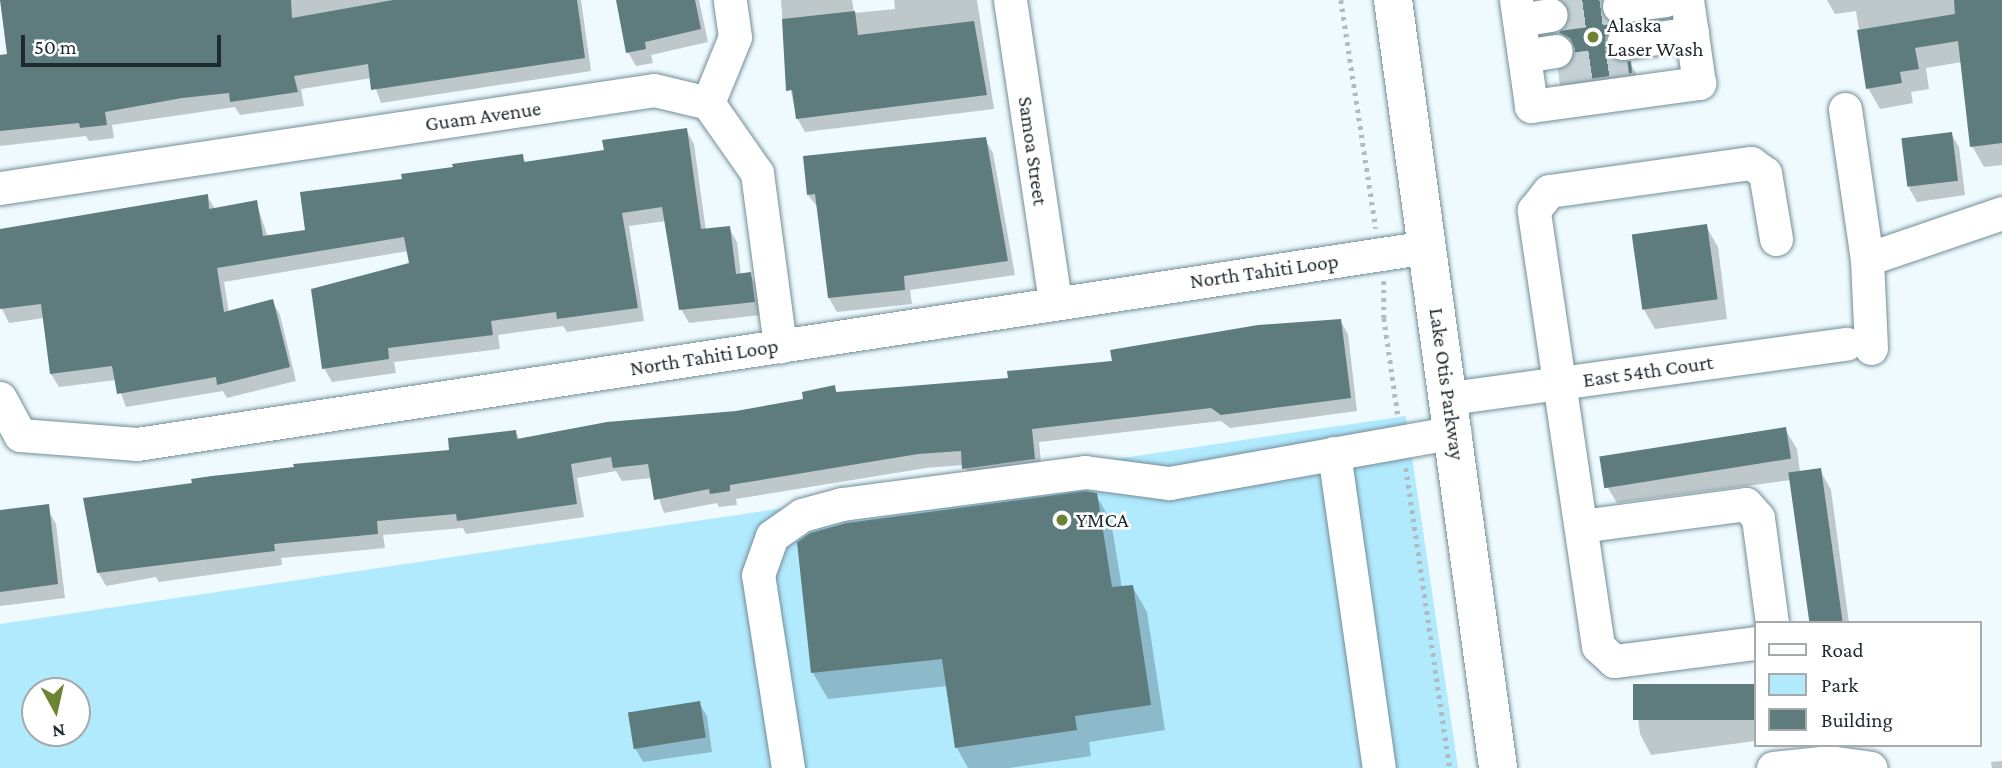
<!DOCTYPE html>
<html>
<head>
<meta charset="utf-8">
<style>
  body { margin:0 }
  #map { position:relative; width:2002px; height:768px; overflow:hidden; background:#eefafe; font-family:"Crimson Pro",serif }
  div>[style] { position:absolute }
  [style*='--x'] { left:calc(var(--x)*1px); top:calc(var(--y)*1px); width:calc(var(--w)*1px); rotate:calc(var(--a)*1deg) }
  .green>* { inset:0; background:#b1e9fd }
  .shadow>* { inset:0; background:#0003 }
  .building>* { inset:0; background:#5e7b7d; transform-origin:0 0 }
  .minor-tunnel>* { height:33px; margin-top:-16.5px; transform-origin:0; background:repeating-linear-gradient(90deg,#c5d0d4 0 33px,transparent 0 50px) }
  .path>* { height:4.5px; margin-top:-2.25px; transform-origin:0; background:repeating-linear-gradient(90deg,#afbbbf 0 3.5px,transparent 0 8.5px) }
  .roads { filter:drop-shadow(0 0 2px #738d97) drop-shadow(0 0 2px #738d97) }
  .minor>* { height:33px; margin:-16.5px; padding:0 16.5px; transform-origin:16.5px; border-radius:16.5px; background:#fff }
  .major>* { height:38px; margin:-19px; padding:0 19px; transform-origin:19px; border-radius:19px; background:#fff }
  .dots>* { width:19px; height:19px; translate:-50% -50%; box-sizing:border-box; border:4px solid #fff; border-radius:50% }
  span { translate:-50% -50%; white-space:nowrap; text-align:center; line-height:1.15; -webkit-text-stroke:5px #fff; paint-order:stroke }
  .poi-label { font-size:21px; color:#1f2a2e }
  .left { translate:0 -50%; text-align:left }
  .street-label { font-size:21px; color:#1f2a2e }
  .legend { position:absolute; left:1754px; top:621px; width:228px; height:126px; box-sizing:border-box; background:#fff; border:2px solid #a5aaab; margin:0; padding:9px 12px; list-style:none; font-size:21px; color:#1f2a2e }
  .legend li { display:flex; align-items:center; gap:14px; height:35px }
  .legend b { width:35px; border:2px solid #a5aaab }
  .north { position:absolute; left:21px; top:677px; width:70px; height:70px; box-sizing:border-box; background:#fff; border:2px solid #a5aaab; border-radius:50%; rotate:172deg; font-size:19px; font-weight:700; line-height:28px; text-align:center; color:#1f2a2e }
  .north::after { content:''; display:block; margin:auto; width:24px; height:32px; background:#6d8334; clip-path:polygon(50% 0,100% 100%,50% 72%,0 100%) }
  .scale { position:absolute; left:21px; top:35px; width:200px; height:32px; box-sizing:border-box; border:4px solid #1f2a2e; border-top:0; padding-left:9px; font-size:21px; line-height:24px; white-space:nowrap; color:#1f2a2e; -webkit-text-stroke:5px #fff; paint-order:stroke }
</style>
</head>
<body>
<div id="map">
  <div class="green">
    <div style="clip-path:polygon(evenodd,1406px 416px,1458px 768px,0 768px,0 624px,1406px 416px,35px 691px,77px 691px,77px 733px,35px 733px,35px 691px)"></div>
  </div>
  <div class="shadow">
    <div style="clip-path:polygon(1px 0,581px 0,591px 71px,381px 103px,372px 78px,301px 89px,304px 106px,240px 115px,235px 107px,112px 125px,114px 138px,89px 141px,86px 136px,0 146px,0 56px,9px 55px)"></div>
    <div style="clip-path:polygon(618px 0,699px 0,708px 42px,651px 55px,653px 63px,636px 66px,628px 52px)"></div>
    <div style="clip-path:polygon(781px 0,852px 0,854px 13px,895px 9px,894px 0,977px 0,994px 109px,805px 132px,797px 118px,786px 70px)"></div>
    <div style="clip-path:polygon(1558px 0,1631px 0,1633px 13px,1616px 25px,1632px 52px,1618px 62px,1630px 63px,1645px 89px,1583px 107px,1568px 81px,1576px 57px,1561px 32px,1570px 22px)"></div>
    <div style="clip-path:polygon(1827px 0,2002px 0,2002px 165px,1984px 167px,1972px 146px,1962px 62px,1926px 68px,1929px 89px,1911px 92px,1913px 103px,1880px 109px,1868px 88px,1856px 11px,1835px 14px)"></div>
    <div style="clip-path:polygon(686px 130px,694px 144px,706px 231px,729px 228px,737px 242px,741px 275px,750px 274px,758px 288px,761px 315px,689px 323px,681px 309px,666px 221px,629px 226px,644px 321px,567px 332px,563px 326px,498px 335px,500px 349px,394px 362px,396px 373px,332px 382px,324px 368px,411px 265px,408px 251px,224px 282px,229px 313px,272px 301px,280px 315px,296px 381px,227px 398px,223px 391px,126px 407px,116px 380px,59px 387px,51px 374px,44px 318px,9px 323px,2px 309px,0 230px,207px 196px,215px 209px,256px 202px,268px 237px,307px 232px,404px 180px,522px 156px,526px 163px,606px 152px)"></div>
    <div style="clip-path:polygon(1951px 134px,1959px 147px,1965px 195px,1917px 202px,1909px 188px)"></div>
    <div style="clip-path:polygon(985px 139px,993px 153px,1015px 275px,910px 290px,912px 304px,837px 312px,829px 298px,818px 208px,808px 195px)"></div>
    <div style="clip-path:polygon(1706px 226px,1718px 247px,1727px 319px,1655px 329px,1643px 308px)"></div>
    <div style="clip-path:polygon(1340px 320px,1348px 334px,1357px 411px,1230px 428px,1221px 421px,1039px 442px,1042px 473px,972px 482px,964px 465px,926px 468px,736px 499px,737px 505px,719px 507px,717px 503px,664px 513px,652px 478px,622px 481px,616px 471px,577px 478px,584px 517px,466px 534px,463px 528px,383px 535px,385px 548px,281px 558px,282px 565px,159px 582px,156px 577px,106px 586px,98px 572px,515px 431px,520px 440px,736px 413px,805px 400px,834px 387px,838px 394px,1010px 379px)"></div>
    <div style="clip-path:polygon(1785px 429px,1797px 449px,1800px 472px,1820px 470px,1831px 490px,1849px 623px,1811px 623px,1791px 480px,1617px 503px,1605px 483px)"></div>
    <div style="clip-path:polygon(1096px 495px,1111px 521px,1122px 588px,1132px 586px,1147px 612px,1165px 730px,1089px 742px,1091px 756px,1009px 768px,968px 768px,957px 748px,947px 686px,828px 699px,813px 673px)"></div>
    <div style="clip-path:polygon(48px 510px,56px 524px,65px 598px,0 606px,0 517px)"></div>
    <div style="clip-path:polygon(1755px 686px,1755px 741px,1651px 755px,1640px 734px,1636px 702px)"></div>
    <div style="clip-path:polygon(699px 703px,707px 716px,712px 752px,643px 762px,635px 748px)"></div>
    <div style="clip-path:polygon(2002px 761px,2002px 768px,1992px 768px,1991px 762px)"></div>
  </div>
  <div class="building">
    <div style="clip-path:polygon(0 0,291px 0,292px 18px,393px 0,577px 0,585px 58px,371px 90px,368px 64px,294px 76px,298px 92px,230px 102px,229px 93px,182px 98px,105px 112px,107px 125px,80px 128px,79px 123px,0 131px,0 55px,7px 54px)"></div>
    <div style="clip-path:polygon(616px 0,695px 0,701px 29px,645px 42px,646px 49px,626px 53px)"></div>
    <div style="clip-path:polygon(1562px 0,1601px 0,1603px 17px,1618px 25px,1605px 37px,1608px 54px,1617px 61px,1631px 61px,1632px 73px,1567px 82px,1564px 68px,1574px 59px,1575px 49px,1570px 38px,1559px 33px,1570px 13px)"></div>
    <div style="clip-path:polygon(1954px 0,2002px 0,2002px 143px,1970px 147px,1958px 41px,1915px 48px,1919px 69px,1900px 72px,1902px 83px,1866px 89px,1857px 30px,1955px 14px)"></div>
    <div style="clip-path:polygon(855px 11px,858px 35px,974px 21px,987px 95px,796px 119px,792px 90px,786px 91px,782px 19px)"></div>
    <div style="clip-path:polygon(687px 128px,701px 229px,730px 226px,736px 274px,751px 272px,755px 302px,679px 310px,662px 207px,622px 213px,638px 308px,557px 319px,556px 312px,491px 321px,493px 335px,388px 348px,389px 359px,322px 369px,311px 289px,409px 263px,404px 237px,217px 268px,224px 312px,273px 299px,290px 367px,217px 385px,216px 377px,117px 394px,112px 366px,50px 374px,41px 304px,0 309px,0 229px,208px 194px,209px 209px,257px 200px,263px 236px,305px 230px,300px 192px,402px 179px,401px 174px,453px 167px,452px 164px,523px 154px,524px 162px,604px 150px,602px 140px)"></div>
    <div style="left:1952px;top:132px;width:49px;height:51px;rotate:83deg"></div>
    <div style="clip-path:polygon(986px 137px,1008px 261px,904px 276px,905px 290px,828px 298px,815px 194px,807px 195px,803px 156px)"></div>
    <div style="left:1707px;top:224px;width:76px;height:76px;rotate:82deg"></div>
    <div style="clip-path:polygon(1341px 319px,1351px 398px,1221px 415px,1211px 408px,1032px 429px,1035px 459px,962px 469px,961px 451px,918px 454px,730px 485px,730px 491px,710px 494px,709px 489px,654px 500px,648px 464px,613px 468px,611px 457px,571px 464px,577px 504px,457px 521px,456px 514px,377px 521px,378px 534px,274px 544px,275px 551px,97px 573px,83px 498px,192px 483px,191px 479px,212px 476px,294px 467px,293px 464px,449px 450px,448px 438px,516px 430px,517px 439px,607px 422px,736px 411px,803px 399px,802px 392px,835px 385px,836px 392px,1008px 378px,1007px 371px,1112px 361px,1110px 350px,1258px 325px)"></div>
    <div style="left:1786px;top:427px;width:32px;height:189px;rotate:81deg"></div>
    <div style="left:1821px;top:468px;width:156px;height:33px;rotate:82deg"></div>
    <div style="clip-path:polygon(1085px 491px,1097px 493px,1112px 587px,1133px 585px,1151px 705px,1075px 716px,1077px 730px,955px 748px,942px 659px,811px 673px,797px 542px,810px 533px,846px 523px)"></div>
    <div style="clip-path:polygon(49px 504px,58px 584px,0 592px,0 510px)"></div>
    <div style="left:1755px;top:684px;width:36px;height:122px;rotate:90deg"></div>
    <div style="left:700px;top:701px;width:37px;height:73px;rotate:81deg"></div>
  </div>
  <div class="minor-tunnel">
    <div style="--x:1551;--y:15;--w:69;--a:-7.5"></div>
    <div style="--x:1558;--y:71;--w:70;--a:-8.2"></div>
  </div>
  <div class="path">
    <div style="--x:1341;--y:0;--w:231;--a:81.3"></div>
    <div style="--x:1384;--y:281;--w:37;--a:90"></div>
    <div style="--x:1384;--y:318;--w:98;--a:81.8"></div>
    <div style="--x:1406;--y:468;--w:303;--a:81.7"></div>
  </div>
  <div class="roads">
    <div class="minor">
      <div style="--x:1010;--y:0;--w:304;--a:81.5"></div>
      <div style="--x:1516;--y:0;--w:107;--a:81.9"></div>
      <div style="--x:1531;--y:106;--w:170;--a:-7.8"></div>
      <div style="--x:1699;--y:83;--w:84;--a:-98.2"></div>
      <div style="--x:1619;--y:6;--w:47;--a:-7.3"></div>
      <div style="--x:1519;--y:20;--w:32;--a:-9"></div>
      <div style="--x:1623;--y:43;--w:70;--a:-8.2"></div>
      <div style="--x:1524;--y:56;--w:32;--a:-9"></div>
      <div style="--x:708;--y:103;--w:71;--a:-67.8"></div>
      <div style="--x:735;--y:37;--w:37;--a:-98"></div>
      <div style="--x:1845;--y:109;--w:152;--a:81.7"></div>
      <div style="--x:0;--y:188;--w:661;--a:-8.52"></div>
      <div style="--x:654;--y:90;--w:56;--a:13.5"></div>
      <div style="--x:708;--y:103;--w:85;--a:55"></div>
      <div style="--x:757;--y:173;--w:175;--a:82.4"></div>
      <div style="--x:1871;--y:348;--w:89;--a:-92.6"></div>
      <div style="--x:1867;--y:259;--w:143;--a:-18.8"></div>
      <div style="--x:0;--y:398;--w:42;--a:61.6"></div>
      <div style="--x:20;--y:435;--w:117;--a:4.4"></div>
      <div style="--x:137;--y:444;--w:1306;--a:-8.68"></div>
      <div style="--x:1450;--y:398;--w:400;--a:-7.8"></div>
      <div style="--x:1334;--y:453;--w:318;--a:81.9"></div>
      <div style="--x:1581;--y:526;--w:166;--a:-7.6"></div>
      <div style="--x:1746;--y:504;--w:18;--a:49"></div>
      <div style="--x:1758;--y:518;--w:106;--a:82.4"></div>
      <div style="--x:1755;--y:643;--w:142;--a:172.7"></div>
      <div style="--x:1614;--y:661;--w:22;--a:-137"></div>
      <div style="--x:1598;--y:646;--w:441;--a:-98.4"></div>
      <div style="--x:1534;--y:210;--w:24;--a:-52"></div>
      <div style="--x:1549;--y:191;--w:204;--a:-7.9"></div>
      <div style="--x:1751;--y:163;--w:17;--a:36"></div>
      <div style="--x:1765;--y:173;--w:67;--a:80.5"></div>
      <div style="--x:788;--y:768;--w:195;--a:-98.8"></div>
      <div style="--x:758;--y:575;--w:41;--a:-70.3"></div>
      <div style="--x:772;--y:536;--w:37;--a:-35"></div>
      <div style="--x:802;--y:515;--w:41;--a:-15.4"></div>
      <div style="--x:842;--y:504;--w:245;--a:-7.5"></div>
      <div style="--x:1085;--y:472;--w:85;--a:7.5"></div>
      <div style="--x:1169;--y:483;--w:290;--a:-10.1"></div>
      <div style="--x:1773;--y:768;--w:56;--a:-6.1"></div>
      <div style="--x:1829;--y:762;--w:42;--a:8.1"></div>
    </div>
    <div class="major">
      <div style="--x:1393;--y:0;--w:775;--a:82.21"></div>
    </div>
  </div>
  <div class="dots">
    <div style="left:1593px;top:37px;background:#6d8334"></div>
    <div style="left:1062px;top:520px;background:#6d8334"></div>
  </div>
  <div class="poi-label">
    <span class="left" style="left:1607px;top:37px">Alaska<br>Laser Wash</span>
    <span class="left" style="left:1076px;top:520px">YMCA</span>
  </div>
  <div class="street-label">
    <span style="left:483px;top:116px;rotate:-8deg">Guam Avenue</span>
    <span style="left:1033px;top:151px;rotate:82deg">Samoa Street</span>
    <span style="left:1264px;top:271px;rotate:-8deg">North Tahiti Loop</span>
    <span style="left:704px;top:357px;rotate:-9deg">North Tahiti Loop</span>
    <span style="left:1648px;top:371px;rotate:-8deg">East 54th Court</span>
    <span style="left:1447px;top:384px;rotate:82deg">Lake Otis Parkway</span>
  </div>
  <ul class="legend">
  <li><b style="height:9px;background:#fff"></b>Road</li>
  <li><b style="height:19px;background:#b1e9fd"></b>Park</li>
  <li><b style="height:19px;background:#5e7b7d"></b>Building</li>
  </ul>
  <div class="north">N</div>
  <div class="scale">50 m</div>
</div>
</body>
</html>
